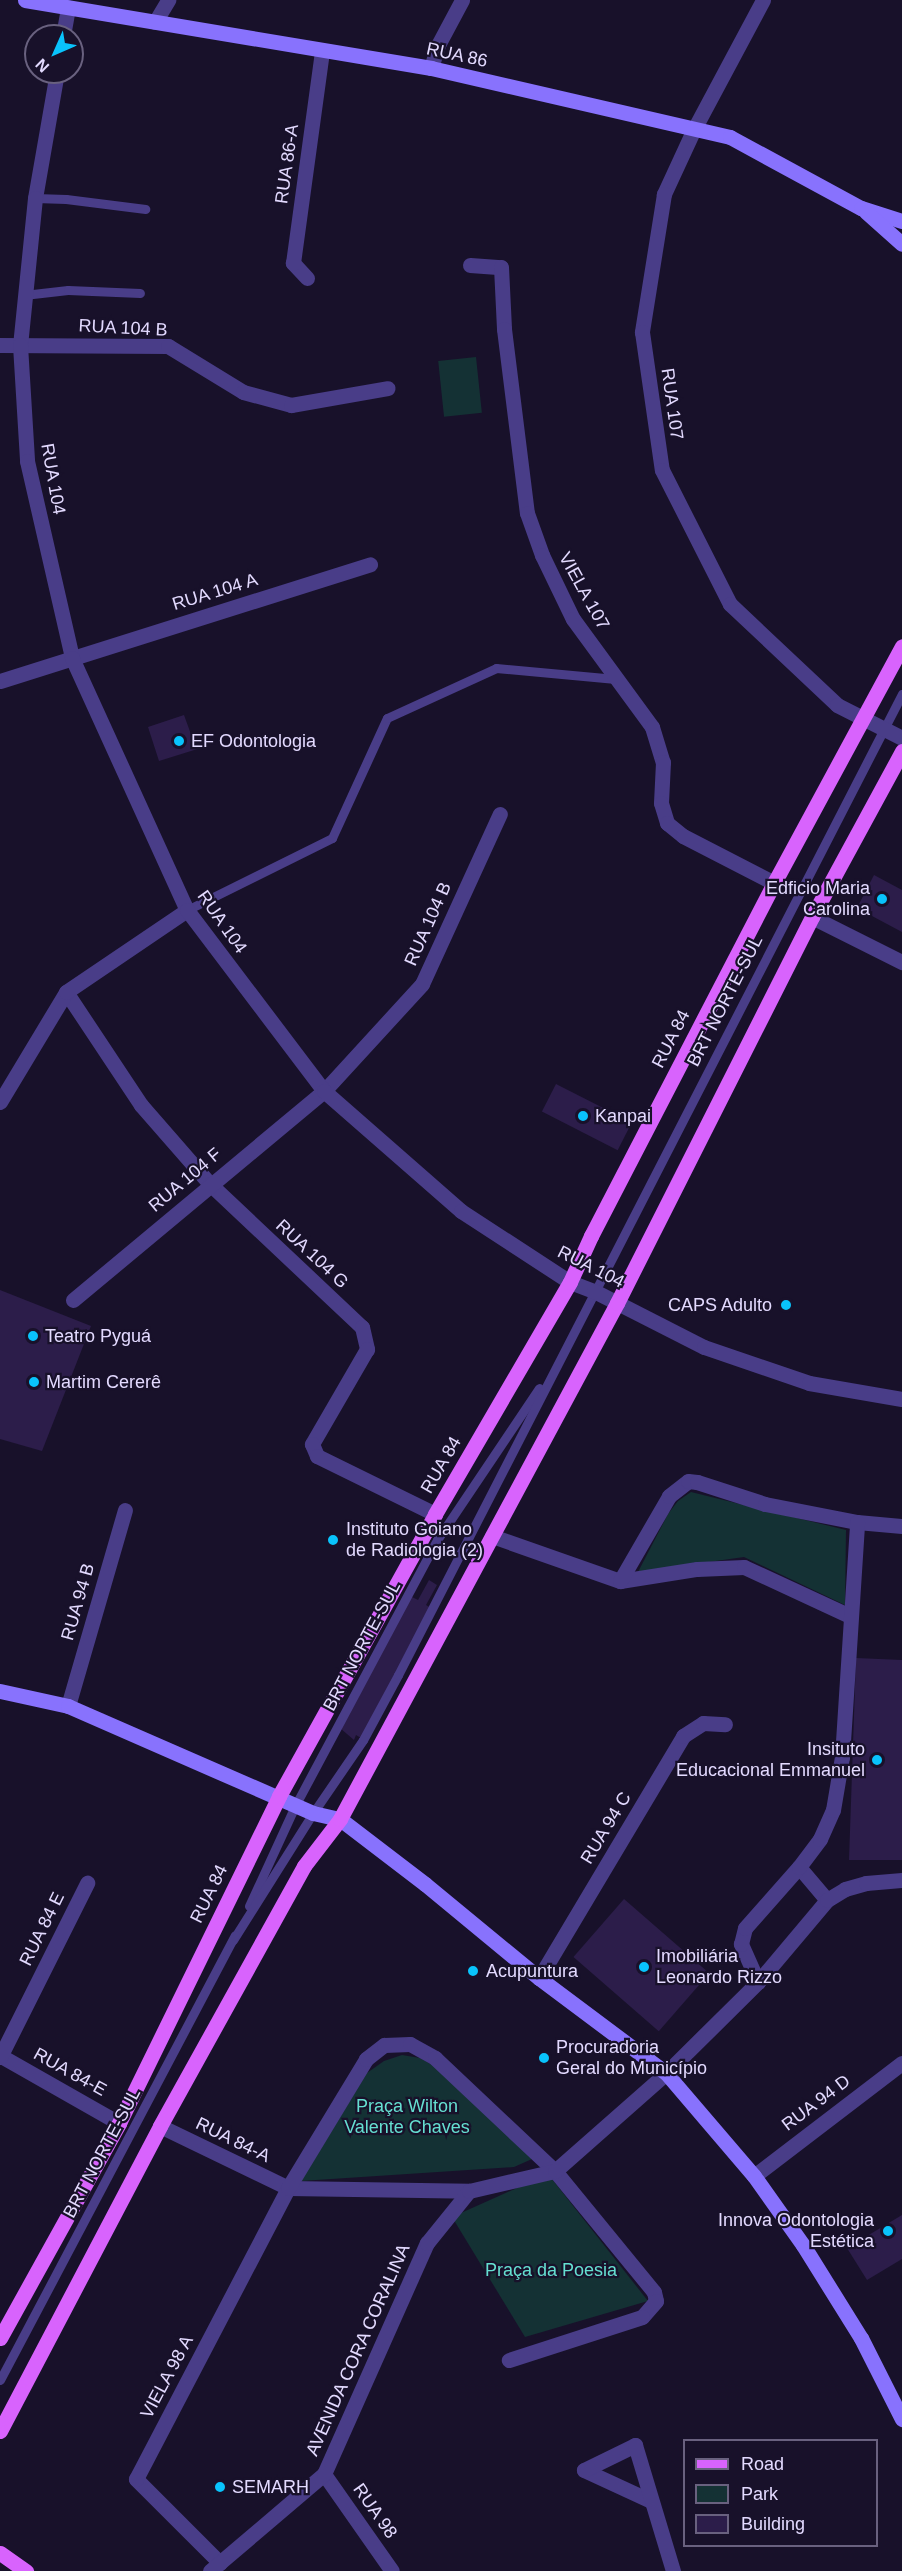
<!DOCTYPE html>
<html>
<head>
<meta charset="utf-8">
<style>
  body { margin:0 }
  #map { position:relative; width:902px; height:2571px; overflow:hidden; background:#18112a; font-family:Arial,sans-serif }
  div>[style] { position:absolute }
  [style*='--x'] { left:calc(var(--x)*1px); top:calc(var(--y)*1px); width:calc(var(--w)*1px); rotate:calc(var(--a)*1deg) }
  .green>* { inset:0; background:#143134; transform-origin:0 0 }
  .building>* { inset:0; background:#2c1d4a; transform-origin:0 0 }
  .service>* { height:9px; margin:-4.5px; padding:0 4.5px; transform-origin:4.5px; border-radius:4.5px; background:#493d88 }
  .minor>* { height:15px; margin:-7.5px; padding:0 7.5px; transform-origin:7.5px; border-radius:7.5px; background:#493d88 }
  .tertiary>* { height:15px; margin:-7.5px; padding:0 7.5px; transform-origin:7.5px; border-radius:7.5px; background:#493d88 }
  .secondary>* { height:15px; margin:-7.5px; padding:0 7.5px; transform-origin:7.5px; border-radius:7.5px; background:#8872fd }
  .primary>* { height:15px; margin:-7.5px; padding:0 7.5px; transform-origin:7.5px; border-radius:7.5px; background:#d863fd }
  .dots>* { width:16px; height:16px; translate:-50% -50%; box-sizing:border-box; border:3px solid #18112a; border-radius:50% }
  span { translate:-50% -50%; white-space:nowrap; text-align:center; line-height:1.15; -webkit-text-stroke:4.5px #18112a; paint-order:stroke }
  .street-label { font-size:18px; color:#e3daff }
  .poi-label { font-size:18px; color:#e3daff }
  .left { translate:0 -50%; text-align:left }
  .right { translate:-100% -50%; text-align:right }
  .park-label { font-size:18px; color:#65dfd1 }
  .legend { position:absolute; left:683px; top:2439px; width:195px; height:108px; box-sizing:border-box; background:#18112a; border:2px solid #69617f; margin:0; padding:8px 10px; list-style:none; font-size:18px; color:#e3daff }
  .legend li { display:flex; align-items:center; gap:12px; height:30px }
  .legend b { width:30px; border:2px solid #69617f }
  .north { position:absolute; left:24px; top:24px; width:60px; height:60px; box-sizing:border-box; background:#18112a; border:2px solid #69617f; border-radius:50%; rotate:225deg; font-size:16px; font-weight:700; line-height:24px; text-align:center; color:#e3daff }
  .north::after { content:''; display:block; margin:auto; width:21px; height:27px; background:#09c3fc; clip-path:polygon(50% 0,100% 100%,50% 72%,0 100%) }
</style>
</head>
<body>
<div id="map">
  <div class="green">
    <div style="left:476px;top:357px;width:56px;height:38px;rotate:84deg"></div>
    <div style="clip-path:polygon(691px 1492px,846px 1530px,845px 1605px,744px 1557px,638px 1572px,668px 1514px,678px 1501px)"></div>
    <div style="clip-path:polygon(402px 2055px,420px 2058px,439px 2069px,532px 2159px,514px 2167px,301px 2181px,367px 2073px,384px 2061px)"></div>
    <div style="clip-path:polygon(548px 2174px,648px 2301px,525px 2337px,452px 2217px)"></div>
  </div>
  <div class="building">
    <div style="clip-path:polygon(184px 715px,192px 737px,203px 733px,207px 746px,159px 761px,148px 727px)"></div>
    <div style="clip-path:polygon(874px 875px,902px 890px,902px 932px,857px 908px)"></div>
    <div style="left:556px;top:1084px;width:85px;height:31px;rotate:27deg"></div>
    <div style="clip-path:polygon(0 1290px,91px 1326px,42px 1451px,0 1439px)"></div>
    <div style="clip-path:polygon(429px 1580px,437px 1585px,426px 1605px,431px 1608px,361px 1738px,356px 1735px,354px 1740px,340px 1728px,410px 1596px,418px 1600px)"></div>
    <div style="clip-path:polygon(856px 1658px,902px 1660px,902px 1860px,849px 1860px)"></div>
    <div style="left:624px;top:1899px;width:113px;height:77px;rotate:41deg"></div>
    <div style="clip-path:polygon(902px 2215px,902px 2259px,867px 2280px,847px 2248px)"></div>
  </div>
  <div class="service">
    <div style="--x:35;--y:198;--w:31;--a:2"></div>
    <div style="--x:66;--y:199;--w:80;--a:7.2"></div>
    <div style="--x:24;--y:295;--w:44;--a:-6.5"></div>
    <div style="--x:68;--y:290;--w:72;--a:2.4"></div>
    <div style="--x:187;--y:910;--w:162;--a:-26.4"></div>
    <div style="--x:332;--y:838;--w:132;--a:-65.4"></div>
    <div style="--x:387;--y:718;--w:120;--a:-24.6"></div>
    <div style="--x:496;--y:668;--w:120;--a:5.3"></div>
    <div style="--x:249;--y:1906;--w:112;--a:-65.3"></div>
    <div style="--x:296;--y:1804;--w:299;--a:-61.9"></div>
    <div style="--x:437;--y:1540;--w:183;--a:-56.1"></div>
    <div style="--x:233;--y:1940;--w:150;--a:-57.8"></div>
    <div style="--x:313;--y:1813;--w:88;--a:-55.6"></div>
    <div style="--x:363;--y:1740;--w:74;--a:-61.7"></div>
    <div style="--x:398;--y:1675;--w:1103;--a:-62.81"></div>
    <div style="--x:0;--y:2380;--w:503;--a:-62.16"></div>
  </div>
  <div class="minor">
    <div style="--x:763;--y:0;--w:146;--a:118.1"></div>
    <div style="--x:694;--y:129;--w:72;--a:114.8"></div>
    <div style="--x:664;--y:194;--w:140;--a:99.1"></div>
    <div style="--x:642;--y:332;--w:139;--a:81.8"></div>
    <div style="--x:662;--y:470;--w:150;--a:63.1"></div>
    <div style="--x:730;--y:604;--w:147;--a:43.3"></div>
    <div style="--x:837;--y:705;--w:73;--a:26.9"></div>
    <div style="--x:155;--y:22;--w:26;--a:-59"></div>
    <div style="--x:431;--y:68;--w:24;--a:-73"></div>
    <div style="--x:438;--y:45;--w:51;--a:-61.9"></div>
    <div style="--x:470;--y:265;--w:31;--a:4"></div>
    <div style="--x:501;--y:267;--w:62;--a:87.2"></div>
    <div style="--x:504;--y:329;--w:185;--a:82.9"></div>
    <div style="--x:527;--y:513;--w:45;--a:70.3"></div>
    <div style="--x:542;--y:555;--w:71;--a:64.2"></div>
    <div style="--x:573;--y:619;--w:134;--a:53.8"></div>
    <div style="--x:652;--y:727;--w:37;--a:73"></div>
    <div style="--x:663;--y:762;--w:41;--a:92.8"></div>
    <div style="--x:661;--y:803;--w:21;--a:73"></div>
    <div style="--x:667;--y:823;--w:21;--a:39"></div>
    <div style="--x:683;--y:836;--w:102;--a:27.3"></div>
    <div style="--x:307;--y:278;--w:21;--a:-133"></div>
    <div style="--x:293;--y:263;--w:214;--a:-82.2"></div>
    <div style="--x:0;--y:345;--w:168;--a:0.3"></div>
    <div style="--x:168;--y:346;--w:88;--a:31.5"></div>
    <div style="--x:243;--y:392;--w:50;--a:15.2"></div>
    <div style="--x:291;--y:405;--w:98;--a:-9.9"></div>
    <div style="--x:0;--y:681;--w:388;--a:-17.5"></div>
    <div style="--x:812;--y:917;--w:101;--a:26.6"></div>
    <div style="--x:66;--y:992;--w:136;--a:56.4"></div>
    <div style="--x:141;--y:1105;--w:105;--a:48.9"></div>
    <div style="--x:210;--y:1184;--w:209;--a:43.3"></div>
    <div style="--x:362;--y:1327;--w:23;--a:77"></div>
    <div style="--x:367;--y:1349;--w:110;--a:120.1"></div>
    <div style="--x:312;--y:1444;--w:13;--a:67"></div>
    <div style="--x:317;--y:1456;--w:131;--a:26.2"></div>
    <div style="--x:0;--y:1102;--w:128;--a:-59"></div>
    <div style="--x:66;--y:992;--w:146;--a:-34.1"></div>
    <div style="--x:73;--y:1300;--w:327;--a:-39.8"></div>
    <div style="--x:324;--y:1091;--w:145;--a:-47.5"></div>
    <div style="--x:422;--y:984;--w:187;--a:-65.4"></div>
    <div style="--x:492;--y:1536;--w:136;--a:19.4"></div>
    <div style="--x:620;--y:1581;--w:78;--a:-8.9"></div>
    <div style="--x:697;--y:1569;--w:47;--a:-2.4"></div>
    <div style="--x:744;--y:1567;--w:117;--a:24.8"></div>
    <div style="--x:620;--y:1581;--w:98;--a:-60"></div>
    <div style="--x:669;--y:1496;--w:24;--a:-38"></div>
    <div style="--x:688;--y:1481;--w:9;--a:6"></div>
    <div style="--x:697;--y:1482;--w:71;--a:17.9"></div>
    <div style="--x:765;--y:1504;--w:94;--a:11.1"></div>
    <div style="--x:857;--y:1522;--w:45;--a:5.1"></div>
    <div style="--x:68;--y:1706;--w:204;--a:-73.8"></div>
    <div style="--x:799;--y:1867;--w:43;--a:49.7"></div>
    <div style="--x:539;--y:1978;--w:282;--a:-59.2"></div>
    <div style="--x:683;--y:1736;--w:24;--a:-33"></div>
    <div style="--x:703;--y:1723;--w:22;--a:3"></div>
    <div style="--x:758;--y:1982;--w:42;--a:-114.1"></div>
    <div style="--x:741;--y:1944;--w:16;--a:-76"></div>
    <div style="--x:745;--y:1928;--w:81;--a:-48.5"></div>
    <div style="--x:799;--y:1867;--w:35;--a:-53"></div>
    <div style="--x:820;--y:1839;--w:32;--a:-66"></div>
    <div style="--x:833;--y:1810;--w:54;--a:-80.4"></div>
    <div style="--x:842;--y:1757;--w:235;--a:-86.3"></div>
    <div style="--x:1;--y:2056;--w:136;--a:29.6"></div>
    <div style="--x:0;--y:2057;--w:195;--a:-63.4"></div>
    <div style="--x:160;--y:2126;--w:142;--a:25.8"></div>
    <div style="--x:288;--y:2188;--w:181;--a:0.9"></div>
    <div style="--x:754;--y:2176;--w:186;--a:-37.4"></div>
    <div style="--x:324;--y:2474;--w:118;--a:55"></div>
    <div style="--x:651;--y:2501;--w:74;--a:-155.2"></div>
    <div style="--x:584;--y:2470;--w:57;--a:-26.1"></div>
    <div style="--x:635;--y:2445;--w:132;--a:73.2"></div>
    <div style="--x:220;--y:2563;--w:119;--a:-135"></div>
    <div style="--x:136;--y:2479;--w:328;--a:-62.4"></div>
    <div style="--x:288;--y:2188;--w:151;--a:-58.8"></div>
    <div style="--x:366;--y:2059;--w:23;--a:-38"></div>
    <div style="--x:384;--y:2045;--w:26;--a:-2"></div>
    <div style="--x:410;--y:2044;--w:29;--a:29"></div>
    <div style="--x:435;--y:2058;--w:165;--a:43.3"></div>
    <div style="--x:555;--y:2171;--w:156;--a:50.7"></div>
    <div style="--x:654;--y:2292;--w:9;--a:77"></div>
    <div style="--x:656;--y:2301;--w:21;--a:131"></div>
    <div style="--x:642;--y:2317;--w:140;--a:162.1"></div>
  </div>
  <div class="tertiary">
    <div style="--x:63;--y:36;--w:29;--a:-80"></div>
    <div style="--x:57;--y:72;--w:128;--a:99.9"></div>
    <div style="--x:35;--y:198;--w:148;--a:95.8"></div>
    <div style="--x:20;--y:345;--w:116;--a:86.5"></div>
    <div style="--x:27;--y:461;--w:202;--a:77.1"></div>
    <div style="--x:72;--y:658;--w:277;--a:65.5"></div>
    <div style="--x:187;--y:910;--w:227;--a:52.9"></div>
    <div style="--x:324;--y:1091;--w:182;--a:41.2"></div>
    <div style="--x:461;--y:1211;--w:130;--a:33.1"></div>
    <div style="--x:570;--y:1282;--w:26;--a:21"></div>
    <div style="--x:594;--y:1291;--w:123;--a:27"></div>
    <div style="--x:704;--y:1347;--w:111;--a:18.9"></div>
    <div style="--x:809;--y:1383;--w:94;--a:9.8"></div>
    <div style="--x:210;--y:2571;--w:150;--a:-40.4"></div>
    <div style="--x:324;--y:2474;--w:253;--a:-66"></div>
    <div style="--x:427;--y:2243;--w:67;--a:-51.1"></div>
    <div style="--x:469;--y:2191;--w:88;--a:-13.1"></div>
    <div style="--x:555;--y:2171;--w:148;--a:-41.4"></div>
    <div style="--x:666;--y:2073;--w:129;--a:-44.7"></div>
    <div style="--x:758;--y:1982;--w:107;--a:-49.9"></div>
    <div style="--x:827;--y:1900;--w:21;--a:-31"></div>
    <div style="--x:845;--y:1889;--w:22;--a:-16"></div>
    <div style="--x:866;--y:1883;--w:36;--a:-5"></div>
  </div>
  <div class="secondary">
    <div style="--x:25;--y:0;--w:412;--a:9.5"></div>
    <div style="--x:431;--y:68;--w:307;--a:13"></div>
    <div style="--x:730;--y:137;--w:149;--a:28.5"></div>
    <div style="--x:861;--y:208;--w:43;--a:17.6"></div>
    <div style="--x:866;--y:212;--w:48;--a:41.6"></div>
    <div style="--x:0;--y:1691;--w:70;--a:12.4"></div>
    <div style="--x:68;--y:1706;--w:267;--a:23.6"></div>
    <div style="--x:313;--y:1813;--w:28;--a:13"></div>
    <div style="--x:340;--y:1819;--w:107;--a:37.4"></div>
    <div style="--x:425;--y:1884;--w:148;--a:39.5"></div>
    <div style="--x:539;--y:1978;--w:159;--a:36.8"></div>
    <div style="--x:666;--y:2073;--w:135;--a:49.5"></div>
    <div style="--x:754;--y:2176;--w:85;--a:54.6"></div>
    <div style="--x:803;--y:2245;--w:110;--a:58.1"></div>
    <div style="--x:861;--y:2338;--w:91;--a:63.2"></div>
  </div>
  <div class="primary">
    <div style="--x:0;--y:2338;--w:246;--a:-61"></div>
    <div style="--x:119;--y:2123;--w:364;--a:-63.9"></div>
    <div style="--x:279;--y:1796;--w:322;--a:-61"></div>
    <div style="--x:435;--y:1514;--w:268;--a:-59.8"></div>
    <div style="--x:570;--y:1282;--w:51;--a:-65.5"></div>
    <div style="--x:591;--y:1236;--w:398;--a:-62.6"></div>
    <div style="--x:774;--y:883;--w:269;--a:-61.6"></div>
    <div style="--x:0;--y:2431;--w:344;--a:-62.3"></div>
    <div style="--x:160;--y:2126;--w:297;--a:-61"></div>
    <div style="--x:304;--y:1866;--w:59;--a:-52.5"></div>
    <div style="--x:340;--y:1819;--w:586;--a:-61.77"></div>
    <div style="--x:617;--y:1303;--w:432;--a:-63.2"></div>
    <div style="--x:812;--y:917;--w:189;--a:-61.5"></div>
    <div style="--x:0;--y:2553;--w:32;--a:35"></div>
  </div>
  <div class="dots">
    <div style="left:179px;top:741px;background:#09c3fc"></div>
    <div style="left:882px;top:899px;background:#09c3fc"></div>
    <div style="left:583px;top:1116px;background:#09c3fc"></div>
    <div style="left:786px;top:1305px;background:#09c3fc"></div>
    <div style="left:33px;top:1336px;background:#09c3fc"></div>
    <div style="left:34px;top:1382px;background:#09c3fc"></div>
    <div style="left:333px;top:1540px;background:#09c3fc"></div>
    <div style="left:877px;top:1760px;background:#09c3fc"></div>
    <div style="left:644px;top:1967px;background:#09c3fc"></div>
    <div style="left:473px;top:1971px;background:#09c3fc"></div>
    <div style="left:544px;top:2058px;background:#09c3fc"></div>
    <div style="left:888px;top:2231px;background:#09c3fc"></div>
    <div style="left:220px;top:2487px;background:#09c3fc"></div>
  </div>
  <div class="street-label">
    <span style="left:457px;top:55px;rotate:12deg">RUA 86</span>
    <span style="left:287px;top:164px;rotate:-82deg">RUA 86-A</span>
    <span style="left:123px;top:328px;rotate:3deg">RUA 104 B</span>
    <span style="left:672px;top:404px;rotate:82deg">RUA 107</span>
    <span style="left:53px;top:479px;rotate:80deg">RUA 104</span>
    <span style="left:584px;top:591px;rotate:61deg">VIELA 107</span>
    <span style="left:215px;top:592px;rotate:-17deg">RUA 104 A</span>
    <span style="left:222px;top:922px;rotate:55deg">RUA 104</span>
    <span style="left:428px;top:924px;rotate:-66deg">RUA 104 B</span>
    <span style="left:725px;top:1001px;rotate:-63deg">BRT NORTE-SUL</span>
    <span style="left:671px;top:1039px;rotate:-63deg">RUA 84</span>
    <span style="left:185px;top:1180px;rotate:-40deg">RUA 104 F</span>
    <span style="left:312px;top:1254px;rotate:43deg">RUA 104 G</span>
    <span style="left:591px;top:1267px;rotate:27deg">RUA 104</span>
    <span style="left:441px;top:1465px;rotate:-60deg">RUA 84</span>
    <span style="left:78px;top:1602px;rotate:-74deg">RUA 94 B</span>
    <span style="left:362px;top:1646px;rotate:-62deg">BRT NORTE-SUL</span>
    <span style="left:606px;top:1828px;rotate:-59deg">RUA 94 C</span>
    <span style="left:209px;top:1894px;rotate:-64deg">RUA 84</span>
    <span style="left:42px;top:1929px;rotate:-64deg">RUA 84 E</span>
    <span style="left:70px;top:2072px;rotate:29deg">RUA 84-E</span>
    <span style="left:816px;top:2103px;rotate:-37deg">RUA 94 D</span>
    <span style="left:233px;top:2140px;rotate:26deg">RUA 84-A</span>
    <span style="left:102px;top:2153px;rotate:-62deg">BRT NORTE-SUL</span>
    <span style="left:358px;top:2350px;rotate:-66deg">AVENIDA CORA CORALINA</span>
    <span style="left:167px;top:2377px;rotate:-62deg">VIELA 98 A</span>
    <span style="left:375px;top:2511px;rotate:55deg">RUA 98</span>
  </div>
  <div class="poi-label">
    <span class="left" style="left:191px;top:741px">EF Odontologia</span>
    <span class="right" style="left:870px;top:899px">Edficio Maria<br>Carolina</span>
    <span class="left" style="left:595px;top:1116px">Kanpai</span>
    <span class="right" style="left:772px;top:1305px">CAPS Adulto</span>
    <span class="left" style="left:45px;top:1336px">Teatro Pyguá</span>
    <span class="left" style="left:46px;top:1382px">Martim Cererê</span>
    <span class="left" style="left:346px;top:1540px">Instituto Goiano<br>de Radiologia (2)</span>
    <span class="right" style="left:865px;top:1760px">Insituto<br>Educacional Emmanuel</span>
    <span class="left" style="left:656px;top:1967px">Imobiliária<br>Leonardo Rizzo</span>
    <span class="left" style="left:486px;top:1971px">Acupuntura</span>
    <span class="left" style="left:556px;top:2058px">Procuradoria<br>Geral do Município</span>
    <span class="right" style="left:874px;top:2231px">Innova Odontologia<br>Estética</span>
    <span class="left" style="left:232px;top:2487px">SEMARH</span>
  </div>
  <div class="park-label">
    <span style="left:407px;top:2117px">Praça Wilton<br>Valente Chaves</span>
    <span style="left:551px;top:2270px">Praça da Poesia</span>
  </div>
  <ul class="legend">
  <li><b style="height:8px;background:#d863fd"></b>Road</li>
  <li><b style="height:16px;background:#143134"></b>Park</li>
  <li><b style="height:16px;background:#2c1d4a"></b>Building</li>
  </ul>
  <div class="north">N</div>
</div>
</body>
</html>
